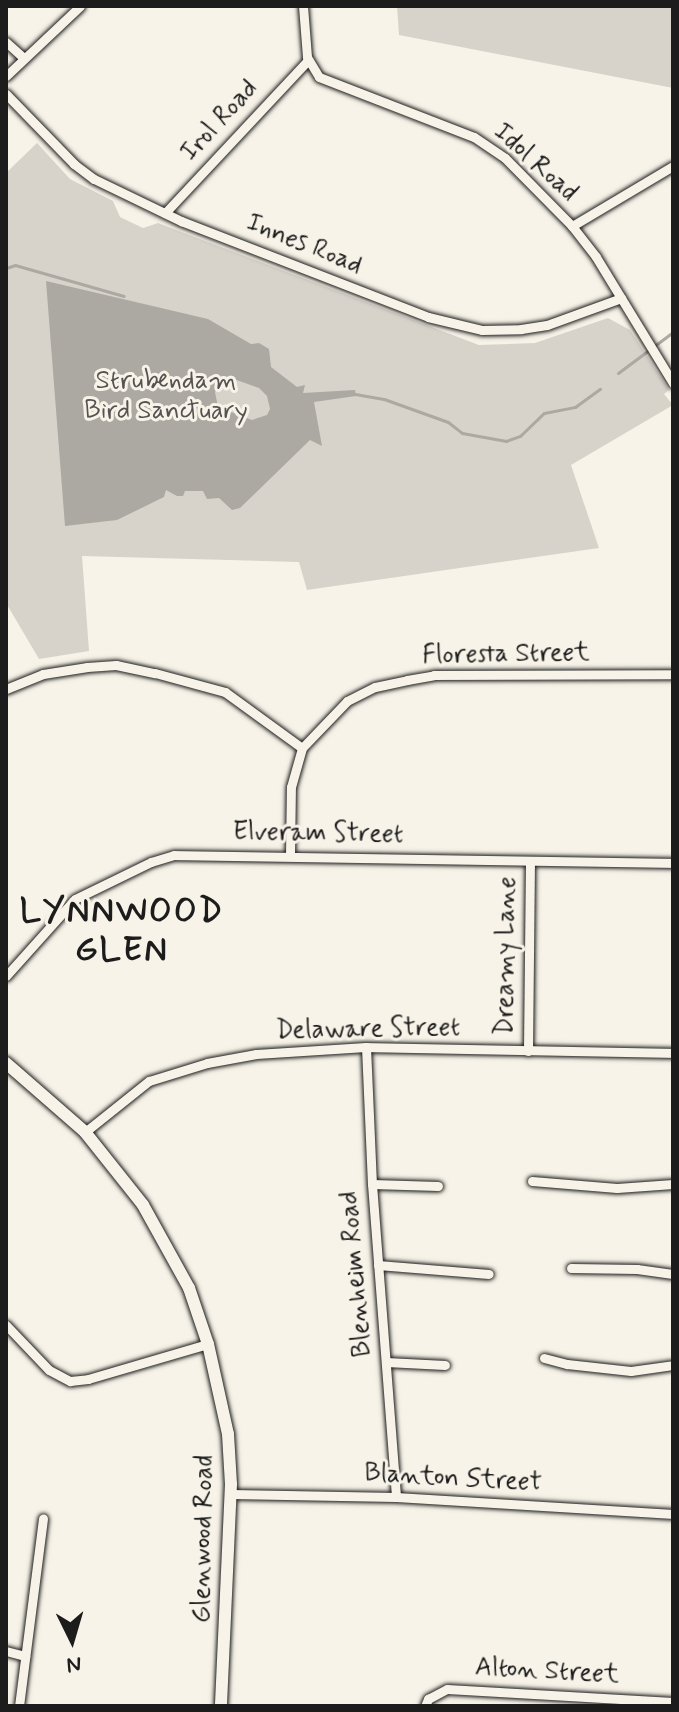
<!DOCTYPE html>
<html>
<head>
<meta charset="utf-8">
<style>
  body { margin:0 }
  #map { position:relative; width:679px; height:1712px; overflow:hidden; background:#f7f3e8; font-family:Mynerve,sans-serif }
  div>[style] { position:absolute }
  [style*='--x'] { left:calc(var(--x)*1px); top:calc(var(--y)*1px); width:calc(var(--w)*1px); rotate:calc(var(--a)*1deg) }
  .green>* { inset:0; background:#d7d3cb }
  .water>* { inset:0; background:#aca9a2 }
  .stream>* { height:3px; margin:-1.5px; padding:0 1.5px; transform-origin:1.5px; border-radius:1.5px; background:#aca9a2 }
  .roads { filter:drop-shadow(0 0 2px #1c1c1c) drop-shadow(0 0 2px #1c1c1c) }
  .street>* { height:9px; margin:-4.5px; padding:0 4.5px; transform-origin:4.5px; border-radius:4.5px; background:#f7f3e8 }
  .secondary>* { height:12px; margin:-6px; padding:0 6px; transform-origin:6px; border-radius:6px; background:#f7f3e8 }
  span { translate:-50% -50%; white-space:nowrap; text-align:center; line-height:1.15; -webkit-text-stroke:6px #f7f3e8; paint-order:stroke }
  .street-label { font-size:26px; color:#1c1c1c }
  .park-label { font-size:26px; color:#545351 }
  .district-label { font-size:34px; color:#1c1c1c; font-weight:700; letter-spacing:2px }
  .frame { position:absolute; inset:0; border:8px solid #1c1c1c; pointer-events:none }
  .north { position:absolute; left:32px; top:1600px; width:80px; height:80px; -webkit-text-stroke:6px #f7f3e8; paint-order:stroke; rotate:175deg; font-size:22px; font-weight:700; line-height:32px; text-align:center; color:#1c1c1c }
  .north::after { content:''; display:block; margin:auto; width:28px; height:36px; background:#1c1c1c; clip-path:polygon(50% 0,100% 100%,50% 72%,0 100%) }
</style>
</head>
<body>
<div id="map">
  <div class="green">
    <div style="clip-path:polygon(397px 6px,673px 6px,673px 88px,399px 35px)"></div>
    <div style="clip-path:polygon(37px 143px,70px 179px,113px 201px,120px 217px,143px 228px,158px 223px,479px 345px,535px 343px,608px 318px,630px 330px,669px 390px,664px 394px,673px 405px,571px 465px,599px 548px,307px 590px,299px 562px,82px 556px,89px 651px,39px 659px,6px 603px,6px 173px)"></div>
  </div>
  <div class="water">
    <div style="clip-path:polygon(evenodd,46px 281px,208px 319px,251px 344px,259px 343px,269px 349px,271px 367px,297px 387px,305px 385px,303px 393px,355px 390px,356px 396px,314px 402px,322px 446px,310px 440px,240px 508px,232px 510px,219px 498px,207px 499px,203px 491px,185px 491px,183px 496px,177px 496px,166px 490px,164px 497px,117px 520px,65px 526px,46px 281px,231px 378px,259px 388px,267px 396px,270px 409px,267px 415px,252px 420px,218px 407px,215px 392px,219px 381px,231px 378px)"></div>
  </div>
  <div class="stream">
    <div style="--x:6;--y:268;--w:9;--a:-18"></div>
    <div style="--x:15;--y:265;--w:113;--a:15.9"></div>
    <div style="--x:618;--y:373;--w:69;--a:-36.7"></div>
    <div style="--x:355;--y:394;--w:29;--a:10"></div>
    <div style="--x:384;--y:399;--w:68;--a:19.8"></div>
    <div style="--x:448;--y:422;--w:18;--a:38"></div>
    <div style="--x:462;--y:433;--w:45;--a:10.3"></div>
    <div style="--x:506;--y:441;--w:15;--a:-20"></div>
    <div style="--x:520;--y:436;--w:33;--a:-44"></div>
    <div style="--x:544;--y:413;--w:32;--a:-11"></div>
    <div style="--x:575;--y:407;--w:31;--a:-36"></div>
  </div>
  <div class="roads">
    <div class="street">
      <div style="--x:303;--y:6;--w:51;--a:85.5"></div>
      <div style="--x:307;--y:57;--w:23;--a:59"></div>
      <div style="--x:319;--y:77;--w:166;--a:21.2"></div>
      <div style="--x:474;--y:137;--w:37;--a:34"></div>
      <div style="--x:505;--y:158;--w:95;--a:45.4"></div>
      <div style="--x:572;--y:226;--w:39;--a:52"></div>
      <div style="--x:596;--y:257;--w:148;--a:58.6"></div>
      <div style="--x:6;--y:42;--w:24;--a:42"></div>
      <div style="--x:6;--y:76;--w:102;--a:-43.4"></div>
      <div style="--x:6;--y:94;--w:98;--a:45.8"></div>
      <div style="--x:74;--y:164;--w:25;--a:37"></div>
      <div style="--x:94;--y:179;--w:97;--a:25.8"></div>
      <div style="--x:181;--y:221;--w:265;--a:21.2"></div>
      <div style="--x:428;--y:317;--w:56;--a:13.5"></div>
      <div style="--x:482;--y:330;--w:39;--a:-1"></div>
      <div style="--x:521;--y:329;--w:26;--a:-9"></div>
      <div style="--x:547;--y:325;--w:79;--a:-20"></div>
      <div style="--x:165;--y:213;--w:209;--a:-46.9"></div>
      <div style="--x:572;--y:226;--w:117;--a:-30.7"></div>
      <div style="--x:6;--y:689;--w:40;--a:-22"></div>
      <div style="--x:43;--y:674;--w:45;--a:-9"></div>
      <div style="--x:87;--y:667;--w:29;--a:-4"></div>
      <div style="--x:116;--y:665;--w:40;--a:12"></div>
      <div style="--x:155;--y:673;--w:73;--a:15.2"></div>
      <div style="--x:225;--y:692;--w:95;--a:36"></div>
      <div style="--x:302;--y:748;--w:65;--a:-46.2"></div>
      <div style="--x:347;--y:701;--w:31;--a:-27"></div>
      <div style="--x:375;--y:687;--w:33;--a:-12"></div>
      <div style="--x:407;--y:680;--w:27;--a:-10"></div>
      <div style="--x:434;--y:675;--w:239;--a:-0.2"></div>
      <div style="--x:290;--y:855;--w:68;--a:-89.2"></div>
      <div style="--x:291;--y:787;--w:41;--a:-74.2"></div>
      <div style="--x:6;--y:976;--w:103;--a:-48.1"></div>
      <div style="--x:75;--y:899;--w:85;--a:-26"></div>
      <div style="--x:151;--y:862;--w:24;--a:-17"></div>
      <div style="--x:174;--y:855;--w:499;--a:0.9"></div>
      <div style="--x:366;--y:1047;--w:137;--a:87.5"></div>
      <div style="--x:372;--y:1184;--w:314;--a:85.6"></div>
      <div style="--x:528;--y:1051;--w:190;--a:-89.4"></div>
      <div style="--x:85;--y:1132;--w:82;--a:-38.6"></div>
      <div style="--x:149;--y:1081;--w:61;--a:-17.2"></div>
      <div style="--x:207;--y:1063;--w:50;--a:-10.4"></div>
      <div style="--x:256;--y:1054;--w:110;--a:-3.6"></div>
      <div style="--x:366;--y:1047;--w:307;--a:1.1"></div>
      <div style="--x:532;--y:1181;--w:85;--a:4.7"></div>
      <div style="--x:617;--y:1188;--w:56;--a:-4.1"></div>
      <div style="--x:372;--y:1184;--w:66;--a:1.7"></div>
      <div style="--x:378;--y:1265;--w:111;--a:4.6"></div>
      <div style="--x:571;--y:1268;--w:66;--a:0.9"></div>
      <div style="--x:637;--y:1269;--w:36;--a:8"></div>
      <div style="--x:6;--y:1325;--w:62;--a:46.3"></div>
      <div style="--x:49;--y:1370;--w:24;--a:28"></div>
      <div style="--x:70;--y:1381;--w:18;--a:-6"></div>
      <div style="--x:88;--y:1379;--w:125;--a:-16.3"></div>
      <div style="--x:544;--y:1358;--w:24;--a:15"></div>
      <div style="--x:567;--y:1364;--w:64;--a:6.2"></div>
      <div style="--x:631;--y:1371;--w:42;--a:-8.1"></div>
      <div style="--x:386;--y:1362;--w:59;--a:2.9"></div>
      <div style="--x:231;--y:1494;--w:165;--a:1"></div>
      <div style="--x:396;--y:1497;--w:278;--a:3.5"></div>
      <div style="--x:6;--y:1651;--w:20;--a:15"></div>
      <div style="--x:19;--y:1706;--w:189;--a:-82.7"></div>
      <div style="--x:425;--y:1706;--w:8;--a:-67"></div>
      <div style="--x:428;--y:1699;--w:21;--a:-28"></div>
      <div style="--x:447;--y:1689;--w:226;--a:3.3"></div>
    </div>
    <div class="secondary">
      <div style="--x:6;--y:1063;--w:105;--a:41.1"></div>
      <div style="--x:85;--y:1132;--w:93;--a:51.5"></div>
      <div style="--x:143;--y:1205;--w:95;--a:61"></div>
      <div style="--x:189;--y:1288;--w:59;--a:71.3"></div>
      <div style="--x:208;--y:1344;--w:92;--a:77.5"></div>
      <div style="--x:228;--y:1434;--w:50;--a:86.6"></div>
      <div style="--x:231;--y:1484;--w:222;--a:92.6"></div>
    </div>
  </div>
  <div class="street-label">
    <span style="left:220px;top:121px;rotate:-47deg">Irol Road</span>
    <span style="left:535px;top:163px;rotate:42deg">Idol Road</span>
    <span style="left:304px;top:245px;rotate:22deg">Innes Road</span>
    <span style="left:506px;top:655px;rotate:-1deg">Floresta Street</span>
    <span style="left:318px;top:834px;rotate:1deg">Elveram Street</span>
    <span style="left:507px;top:956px;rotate:-89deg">Dreamy Lane</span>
    <span style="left:368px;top:1030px;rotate:-1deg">Delaware Street</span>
    <span style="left:357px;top:1274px;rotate:-95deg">Blenheim Road</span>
    <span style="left:453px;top:1479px;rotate:3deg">Blanton Street</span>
    <span style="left:204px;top:1539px;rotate:-89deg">Glenwood Road</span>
    <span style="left:547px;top:1672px;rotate:3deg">Alton Street</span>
  </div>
  <div class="park-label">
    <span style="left:166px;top:397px">Strubendam<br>Bird Sanctuary</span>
  </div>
  <div class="district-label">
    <span style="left:122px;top:931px">LYNNWOOD<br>GLEN</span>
  </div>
  <div class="frame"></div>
  <div class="north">N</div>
</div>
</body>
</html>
